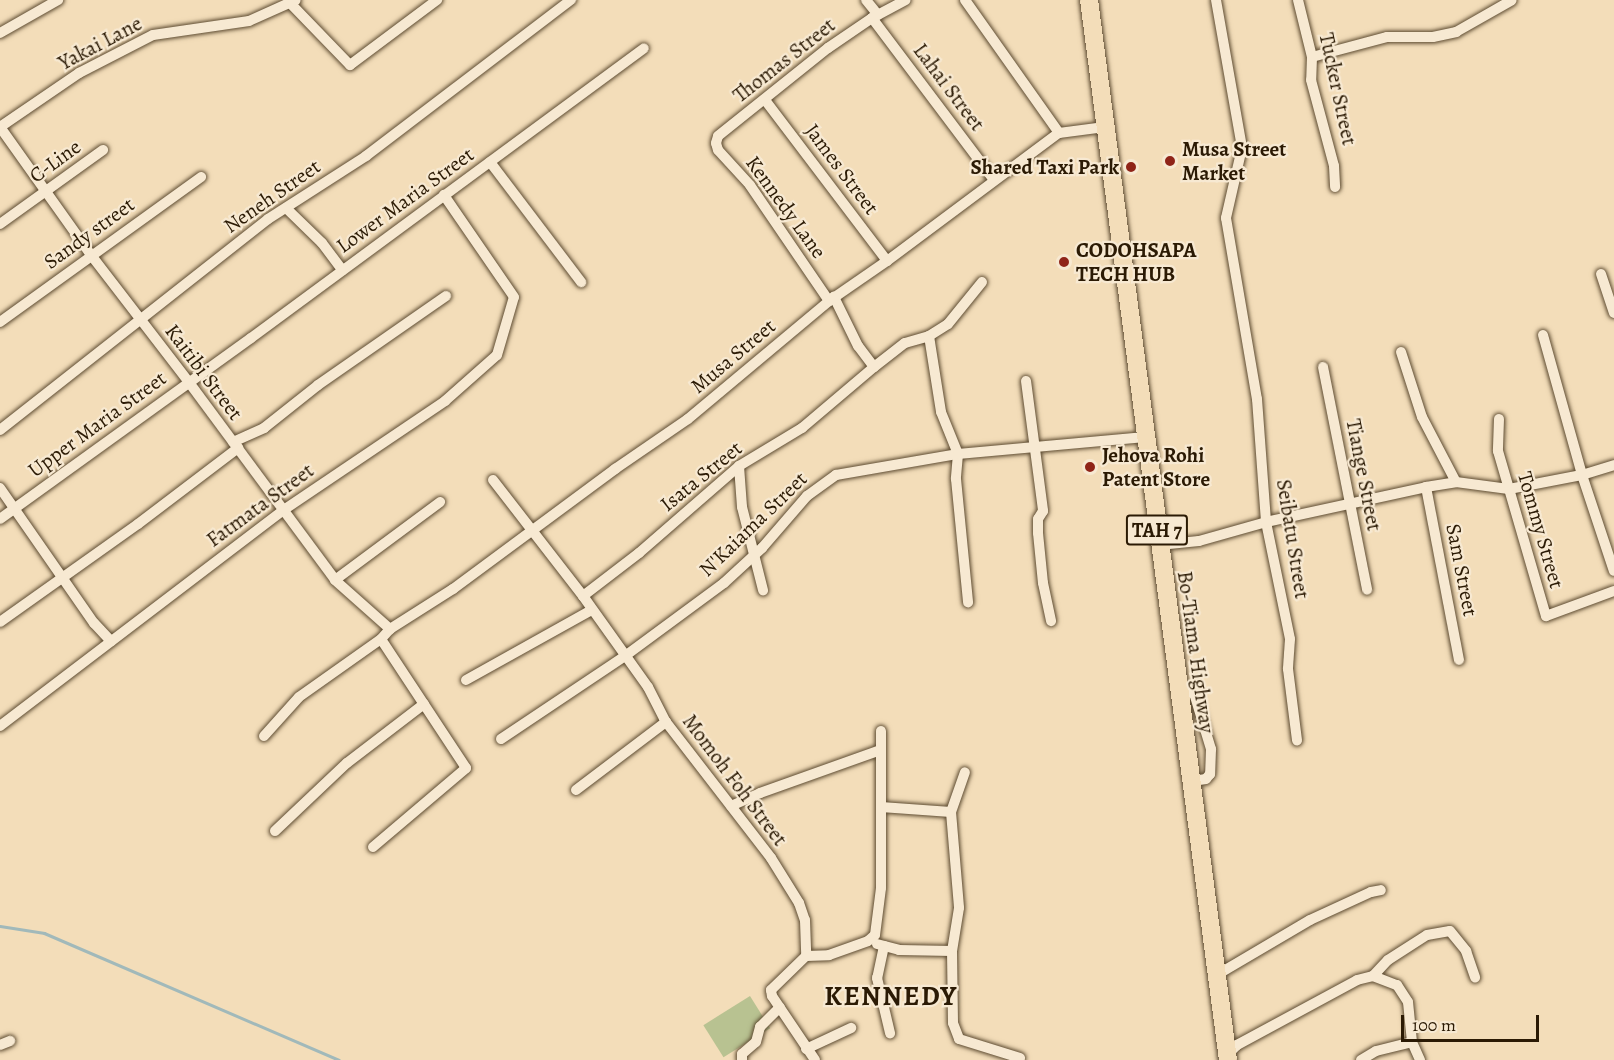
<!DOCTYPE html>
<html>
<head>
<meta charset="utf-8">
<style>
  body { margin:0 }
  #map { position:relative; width:1614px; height:1060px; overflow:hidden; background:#f3ddb9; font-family:Alegreya,serif }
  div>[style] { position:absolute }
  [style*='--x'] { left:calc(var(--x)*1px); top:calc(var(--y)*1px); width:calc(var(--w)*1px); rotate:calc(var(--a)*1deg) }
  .green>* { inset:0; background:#b8c291; transform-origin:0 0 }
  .stream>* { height:3px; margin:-1.5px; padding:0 1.5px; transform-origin:1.5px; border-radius:1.5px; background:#a1b9ba }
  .roads { filter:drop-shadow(0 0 2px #5d4b31) drop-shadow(0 0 2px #5d4b31) }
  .minor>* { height:10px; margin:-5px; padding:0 5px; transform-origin:5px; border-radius:5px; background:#f7e9d2 }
  .trunk>* { height:18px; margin:-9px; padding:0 9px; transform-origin:9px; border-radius:9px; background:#f3ddb9 }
  .dots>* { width:16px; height:16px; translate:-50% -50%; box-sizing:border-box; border:3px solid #f7e9d2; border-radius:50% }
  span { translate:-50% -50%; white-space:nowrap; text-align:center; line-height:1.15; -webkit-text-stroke:4.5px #f7e9d2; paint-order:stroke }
  .shield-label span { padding:2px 4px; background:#f7e9d2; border:2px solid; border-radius:4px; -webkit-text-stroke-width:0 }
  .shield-label { font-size:20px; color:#2b1a04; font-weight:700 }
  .street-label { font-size:21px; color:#2b1a04 }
  .poi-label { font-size:21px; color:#2b1a04; font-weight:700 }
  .left { translate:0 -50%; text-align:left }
  .right { translate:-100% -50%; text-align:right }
  .district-label { font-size:27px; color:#2b1a04; font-weight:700; letter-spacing:1.5px }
  .scale { position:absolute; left:1401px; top:1015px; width:138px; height:27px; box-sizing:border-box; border:3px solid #2b1a04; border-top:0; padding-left:8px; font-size:18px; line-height:21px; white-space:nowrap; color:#2b1a04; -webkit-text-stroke:4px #f7e9d2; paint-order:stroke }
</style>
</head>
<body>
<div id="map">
  <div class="green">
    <div style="left:750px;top:996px;width:38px;height:55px;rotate:58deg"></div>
  </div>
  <div class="stream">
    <div style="--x:0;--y:926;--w:45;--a:9"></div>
    <div style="--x:44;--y:933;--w:321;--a:23.3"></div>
  </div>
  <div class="roads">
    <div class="minor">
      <div style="--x:866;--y:0;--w:19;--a:51"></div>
      <div style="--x:965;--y:0;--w:163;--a:54.7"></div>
      <div style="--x:1216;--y:0;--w:150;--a:80"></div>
      <div style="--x:1242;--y:148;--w:72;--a:102.9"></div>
      <div style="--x:1226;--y:218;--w:184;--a:80.3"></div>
      <div style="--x:1257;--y:399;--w:123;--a:85.8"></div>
      <div style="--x:1266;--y:522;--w:119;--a:78.4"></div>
      <div style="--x:1290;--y:639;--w:30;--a:94"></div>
      <div style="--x:1288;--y:669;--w:72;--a:82.8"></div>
      <div style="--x:1298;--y:0;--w:59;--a:76.2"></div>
      <div style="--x:1312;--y:57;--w:23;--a:92"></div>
      <div style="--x:1311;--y:80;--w:89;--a:75"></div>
      <div style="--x:1334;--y:166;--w:21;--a:87"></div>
      <div style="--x:291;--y:4;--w:85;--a:46"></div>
      <div style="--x:350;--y:65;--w:109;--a:-36.8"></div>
      <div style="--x:872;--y:18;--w:203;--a:53"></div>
      <div style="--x:0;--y:33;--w:67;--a:-29.6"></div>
      <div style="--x:1312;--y:57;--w:78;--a:-14.9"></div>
      <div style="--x:1387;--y:37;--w:46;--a:0"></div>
      <div style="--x:1433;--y:37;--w:24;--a:-12"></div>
      <div style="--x:1456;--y:32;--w:64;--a:-29.7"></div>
      <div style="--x:765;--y:100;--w:202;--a:52.8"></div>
      <div style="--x:0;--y:127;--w:157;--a:54.6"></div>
      <div style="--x:91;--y:255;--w:159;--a:52.4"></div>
      <div style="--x:188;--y:381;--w:247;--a:53.5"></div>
      <div style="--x:335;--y:580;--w:74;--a:41.7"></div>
      <div style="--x:0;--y:127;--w:96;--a:-34.4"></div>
      <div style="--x:79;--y:73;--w:83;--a:-27.2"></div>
      <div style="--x:153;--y:35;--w:97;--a:-8.3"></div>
      <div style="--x:249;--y:21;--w:51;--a:-24.1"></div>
      <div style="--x:490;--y:162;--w:151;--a:52.8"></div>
      <div style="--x:286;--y:208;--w:50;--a:44.2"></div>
      <div style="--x:322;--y:243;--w:34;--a:53"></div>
      <div style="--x:0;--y:224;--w:127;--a:-35.7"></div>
      <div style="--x:1601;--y:274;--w:41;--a:71.6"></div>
      <div style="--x:829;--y:301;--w:140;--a:-124.3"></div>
      <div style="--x:750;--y:185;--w:47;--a:-132.4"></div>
      <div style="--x:718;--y:150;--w:7;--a:-106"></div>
      <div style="--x:716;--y:143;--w:7;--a:-74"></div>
      <div style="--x:718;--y:136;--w:141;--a:-38.7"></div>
      <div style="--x:828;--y:48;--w:53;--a:-34.3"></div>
      <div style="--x:872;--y:18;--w:38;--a:-28"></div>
      <div style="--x:0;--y:322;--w:248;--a:-35.8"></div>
      <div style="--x:1543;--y:335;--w:145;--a:74.4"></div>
      <div style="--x:1582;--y:475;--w:101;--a:71.6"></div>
      <div style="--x:929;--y:336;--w:77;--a:81"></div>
      <div style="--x:941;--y:412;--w:45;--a:68"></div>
      <div style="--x:958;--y:454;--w:25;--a:95"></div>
      <div style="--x:956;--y:479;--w:124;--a:84.4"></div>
      <div style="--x:1401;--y:352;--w:68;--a:72.1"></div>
      <div style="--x:1422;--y:417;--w:73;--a:62.4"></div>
      <div style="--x:874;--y:367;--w:39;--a:-38"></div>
      <div style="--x:905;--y:343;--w:25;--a:-16"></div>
      <div style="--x:929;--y:336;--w:22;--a:-32"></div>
      <div style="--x:948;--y:324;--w:54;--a:-51"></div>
      <div style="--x:1323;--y:367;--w:227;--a:78.8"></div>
      <div style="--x:1026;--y:381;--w:131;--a:82.5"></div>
      <div style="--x:1043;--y:511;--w:9;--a:122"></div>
      <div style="--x:1038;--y:519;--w:14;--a:90"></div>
      <div style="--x:1038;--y:533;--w:50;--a:84.3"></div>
      <div style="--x:1043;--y:583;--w:39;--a:78"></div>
      <div style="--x:1499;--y:419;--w:32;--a:92"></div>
      <div style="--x:1498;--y:451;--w:172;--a:73.8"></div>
      <div style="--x:1546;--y:616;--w:72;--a:-20.2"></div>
      <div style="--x:0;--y:430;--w:341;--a:-38.2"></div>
      <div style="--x:268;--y:219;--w:117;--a:-32.7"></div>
      <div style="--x:366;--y:156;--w:258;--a:-37.3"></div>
      <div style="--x:233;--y:442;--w:34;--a:-24"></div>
      <div style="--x:264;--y:428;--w:69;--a:-38.5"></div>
      <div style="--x:318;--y:385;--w:156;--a:-34.8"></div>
      <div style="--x:739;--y:466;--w:41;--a:85.8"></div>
      <div style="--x:742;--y:507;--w:86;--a:75.8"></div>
      <div style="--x:493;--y:480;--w:147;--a:52.2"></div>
      <div style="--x:583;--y:596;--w:112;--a:54.5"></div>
      <div style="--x:648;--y:687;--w:39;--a:63"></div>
      <div style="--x:666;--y:722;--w:172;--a:52.3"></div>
      <div style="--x:771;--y:858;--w:53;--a:58.1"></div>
      <div style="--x:799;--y:903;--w:18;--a:71"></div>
      <div style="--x:805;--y:920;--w:36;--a:88"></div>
      <div style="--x:806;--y:956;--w:49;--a:135.8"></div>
      <div style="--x:771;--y:990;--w:6;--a:81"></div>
      <div style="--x:772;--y:996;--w:77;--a:56.1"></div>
      <div style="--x:1426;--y:487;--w:176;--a:79.2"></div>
      <div style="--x:0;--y:488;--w:165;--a:55.2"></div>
      <div style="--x:94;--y:623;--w:25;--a:47"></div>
      <div style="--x:0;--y:519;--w:309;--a:-35.8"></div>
      <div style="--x:251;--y:338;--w:488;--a:-36.4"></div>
      <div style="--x:1159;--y:545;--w:40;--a:-5.7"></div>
      <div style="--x:1199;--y:541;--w:70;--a:-15.8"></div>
      <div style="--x:1266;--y:522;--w:164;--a:-12.3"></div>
      <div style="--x:1426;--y:487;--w:30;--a:-9"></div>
      <div style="--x:1456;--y:482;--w:53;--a:7.5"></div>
      <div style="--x:1509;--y:489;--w:74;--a:-10.9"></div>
      <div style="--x:1582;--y:475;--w:34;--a:-17"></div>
      <div style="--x:335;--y:580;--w:131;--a:-36.6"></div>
      <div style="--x:583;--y:596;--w:71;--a:-37.5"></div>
      <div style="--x:639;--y:553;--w:133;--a:-41"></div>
      <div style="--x:739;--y:466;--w:74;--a:-31.1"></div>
      <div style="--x:802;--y:428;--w:94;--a:-40.3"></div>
      <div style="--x:874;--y:367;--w:26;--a:-127"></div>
      <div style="--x:858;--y:346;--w:55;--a:-116.1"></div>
      <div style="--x:0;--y:622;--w:169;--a:-35.4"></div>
      <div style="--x:138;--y:524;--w:126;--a:-37.2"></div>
      <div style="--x:466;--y:680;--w:144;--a:-29.1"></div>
      <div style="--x:1179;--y:691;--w:15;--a:8"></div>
      <div style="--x:1194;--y:693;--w:59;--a:73.1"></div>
      <div style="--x:1211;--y:749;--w:25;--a:92"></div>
      <div style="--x:1210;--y:774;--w:6;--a:129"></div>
      <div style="--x:1206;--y:779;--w:14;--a:172"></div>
      <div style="--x:0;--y:726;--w:355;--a:-37.3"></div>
      <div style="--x:282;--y:511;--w:197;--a:-34"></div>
      <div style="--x:445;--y:401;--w:69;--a:-41.5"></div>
      <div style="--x:497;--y:355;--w:60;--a:-73.7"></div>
      <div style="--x:514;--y:297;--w:124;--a:-124.5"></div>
      <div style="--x:264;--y:736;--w:52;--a:-48.1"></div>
      <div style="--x:299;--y:697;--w:100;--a:-35.3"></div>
      <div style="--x:381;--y:639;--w:13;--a:-48"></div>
      <div style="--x:390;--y:629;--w:75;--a:-32.4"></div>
      <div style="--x:453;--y:589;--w:202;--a:-36.5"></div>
      <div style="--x:615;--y:469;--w:88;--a:-34.4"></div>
      <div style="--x:688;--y:419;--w:184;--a:-39.9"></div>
      <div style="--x:829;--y:301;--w:70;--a:-34.6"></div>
      <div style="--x:887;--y:261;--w:214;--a:-36.7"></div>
      <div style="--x:1059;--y:133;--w:46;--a:-7.4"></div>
      <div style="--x:501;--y:739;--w:149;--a:-33.8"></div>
      <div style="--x:625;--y:656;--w:123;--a:-36.4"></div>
      <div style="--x:724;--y:583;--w:52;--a:-42.6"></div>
      <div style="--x:762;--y:548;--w:69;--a:-49.1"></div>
      <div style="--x:807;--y:496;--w:36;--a:-36"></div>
      <div style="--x:836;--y:475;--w:124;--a:-9.8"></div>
      <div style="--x:958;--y:454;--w:188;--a:-5.2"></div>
      <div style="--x:576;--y:790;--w:113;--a:-37.1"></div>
      <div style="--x:731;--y:806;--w:32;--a:-24"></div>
      <div style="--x:760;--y:793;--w:128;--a:-19.6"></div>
      <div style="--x:881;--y:807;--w:70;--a:4.1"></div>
      <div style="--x:951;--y:812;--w:96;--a:85.2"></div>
      <div style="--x:959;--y:908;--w:44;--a:99.2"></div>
      <div style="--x:952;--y:951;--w:72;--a:89.2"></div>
      <div style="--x:953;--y:1023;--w:17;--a:69"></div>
      <div style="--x:959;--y:1039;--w:64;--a:17.3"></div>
      <div style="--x:951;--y:812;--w:42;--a:-70.7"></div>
      <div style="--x:275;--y:831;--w:99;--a:-43.4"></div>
      <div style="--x:347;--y:763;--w:97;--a:-37.5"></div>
      <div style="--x:373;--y:847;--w:122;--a:-40.3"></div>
      <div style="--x:466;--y:768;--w:154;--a:-123.4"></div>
      <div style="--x:877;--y:944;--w:23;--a:15"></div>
      <div style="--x:899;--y:950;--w:53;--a:1.1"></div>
      <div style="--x:884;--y:946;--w:33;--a:102"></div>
      <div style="--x:877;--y:978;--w:57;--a:76.7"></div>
      <div style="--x:806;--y:956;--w:23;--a:-2"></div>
      <div style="--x:829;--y:955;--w:41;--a:-19.7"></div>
      <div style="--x:868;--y:941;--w:9;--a:-41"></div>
      <div style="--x:875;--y:935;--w:47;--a:-82.7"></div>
      <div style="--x:881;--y:888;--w:157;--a:-90"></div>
      <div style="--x:1215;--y:976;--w:110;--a:-30.5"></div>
      <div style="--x:1310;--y:920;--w:67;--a:-24.7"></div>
      <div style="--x:1371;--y:892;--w:10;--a:-11"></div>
      <div style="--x:1373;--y:976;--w:22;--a:-47"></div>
      <div style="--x:1388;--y:960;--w:46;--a:-32.7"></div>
      <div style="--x:1427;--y:935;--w:23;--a:-10"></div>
      <div style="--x:1450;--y:931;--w:26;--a:51"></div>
      <div style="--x:1466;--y:951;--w:28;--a:71"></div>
      <div style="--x:0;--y:1045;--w:11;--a:-22"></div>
      <div style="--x:806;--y:1049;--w:50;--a:-25"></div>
      <div style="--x:1227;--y:1055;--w:14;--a:-45"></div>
      <div style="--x:1237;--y:1045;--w:136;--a:-28.4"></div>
      <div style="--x:1357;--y:980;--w:16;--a:-14"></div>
      <div style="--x:1373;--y:976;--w:26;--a:21"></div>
      <div style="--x:1397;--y:985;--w:20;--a:57"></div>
      <div style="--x:1408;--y:1002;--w:40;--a:84.3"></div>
      <div style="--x:1412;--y:1042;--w:20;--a:66"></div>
      <div style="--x:742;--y:1060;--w:6;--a:-90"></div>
      <div style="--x:742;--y:1054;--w:18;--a:-41"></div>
      <div style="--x:756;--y:1042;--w:16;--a:-75"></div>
      <div style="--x:760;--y:1027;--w:28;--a:-45"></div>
      <div style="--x:1361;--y:1060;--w:17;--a:-31"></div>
      <div style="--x:1376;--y:1051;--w:37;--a:-14"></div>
    </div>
    <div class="trunk">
      <div style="--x:1089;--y:0;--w:1069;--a:82.53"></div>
    </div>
  </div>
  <div class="dots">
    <div style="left:1170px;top:161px;background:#8f2418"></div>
    <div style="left:1131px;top:167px;background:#8f2418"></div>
    <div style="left:1064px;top:262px;background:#8f2418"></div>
    <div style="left:1090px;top:467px;background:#8f2418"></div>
  </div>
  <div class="shield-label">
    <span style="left:1157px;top:530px">TAH 7</span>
  </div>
  <div class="street-label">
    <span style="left:100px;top:43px;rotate:-28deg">Yakai Lane</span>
    <span style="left:784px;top:60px;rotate:-38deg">Thomas Street</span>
    <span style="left:949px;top:87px;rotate:53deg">Lahai Street</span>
    <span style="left:1338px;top:89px;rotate:78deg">Tucker Street</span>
    <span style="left:55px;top:161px;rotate:-36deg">C-Line</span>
    <span style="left:842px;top:169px;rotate:53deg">James Street</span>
    <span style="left:272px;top:196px;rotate:-35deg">Neneh Street</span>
    <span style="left:405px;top:200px;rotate:-36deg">Lower Maria Street</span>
    <span style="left:786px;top:207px;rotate:54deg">Kennedy Lane</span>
    <span style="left:89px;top:233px;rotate:-36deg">Sandy street</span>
    <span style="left:733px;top:356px;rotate:-40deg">Musa Street</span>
    <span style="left:204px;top:372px;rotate:53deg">Kaitibi Street</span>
    <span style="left:97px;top:424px;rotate:-36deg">Upper Maria Street</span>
    <span style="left:1364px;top:475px;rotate:79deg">Tiange Street</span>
    <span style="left:701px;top:476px;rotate:-39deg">Isata Street</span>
    <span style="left:260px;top:505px;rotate:-36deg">Fatmata Street</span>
    <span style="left:753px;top:524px;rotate:-44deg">N'Kaiama Street</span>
    <span style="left:1541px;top:530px;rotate:74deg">Tommy Street</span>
    <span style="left:1293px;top:539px;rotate:81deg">Seibatu Street</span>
    <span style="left:1462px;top:570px;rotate:79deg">Sam Street</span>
    <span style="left:1196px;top:652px;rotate:82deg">Bo-Tiama Highway</span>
    <span style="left:735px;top:780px;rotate:53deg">Momoh Foh Street</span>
  </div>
  <div class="poi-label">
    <span class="left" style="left:1182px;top:161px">Musa Street<br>Market</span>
    <span class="right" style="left:1119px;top:167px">Shared Taxi Park</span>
    <span class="left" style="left:1076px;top:262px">CODOHSAPA<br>TECH HUB</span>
    <span class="left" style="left:1102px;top:467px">Jehova Rohi<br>Patent Store</span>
  </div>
  <div class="district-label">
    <span style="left:891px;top:997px">KENNEDY</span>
  </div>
  <div class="scale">100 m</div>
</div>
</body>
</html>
